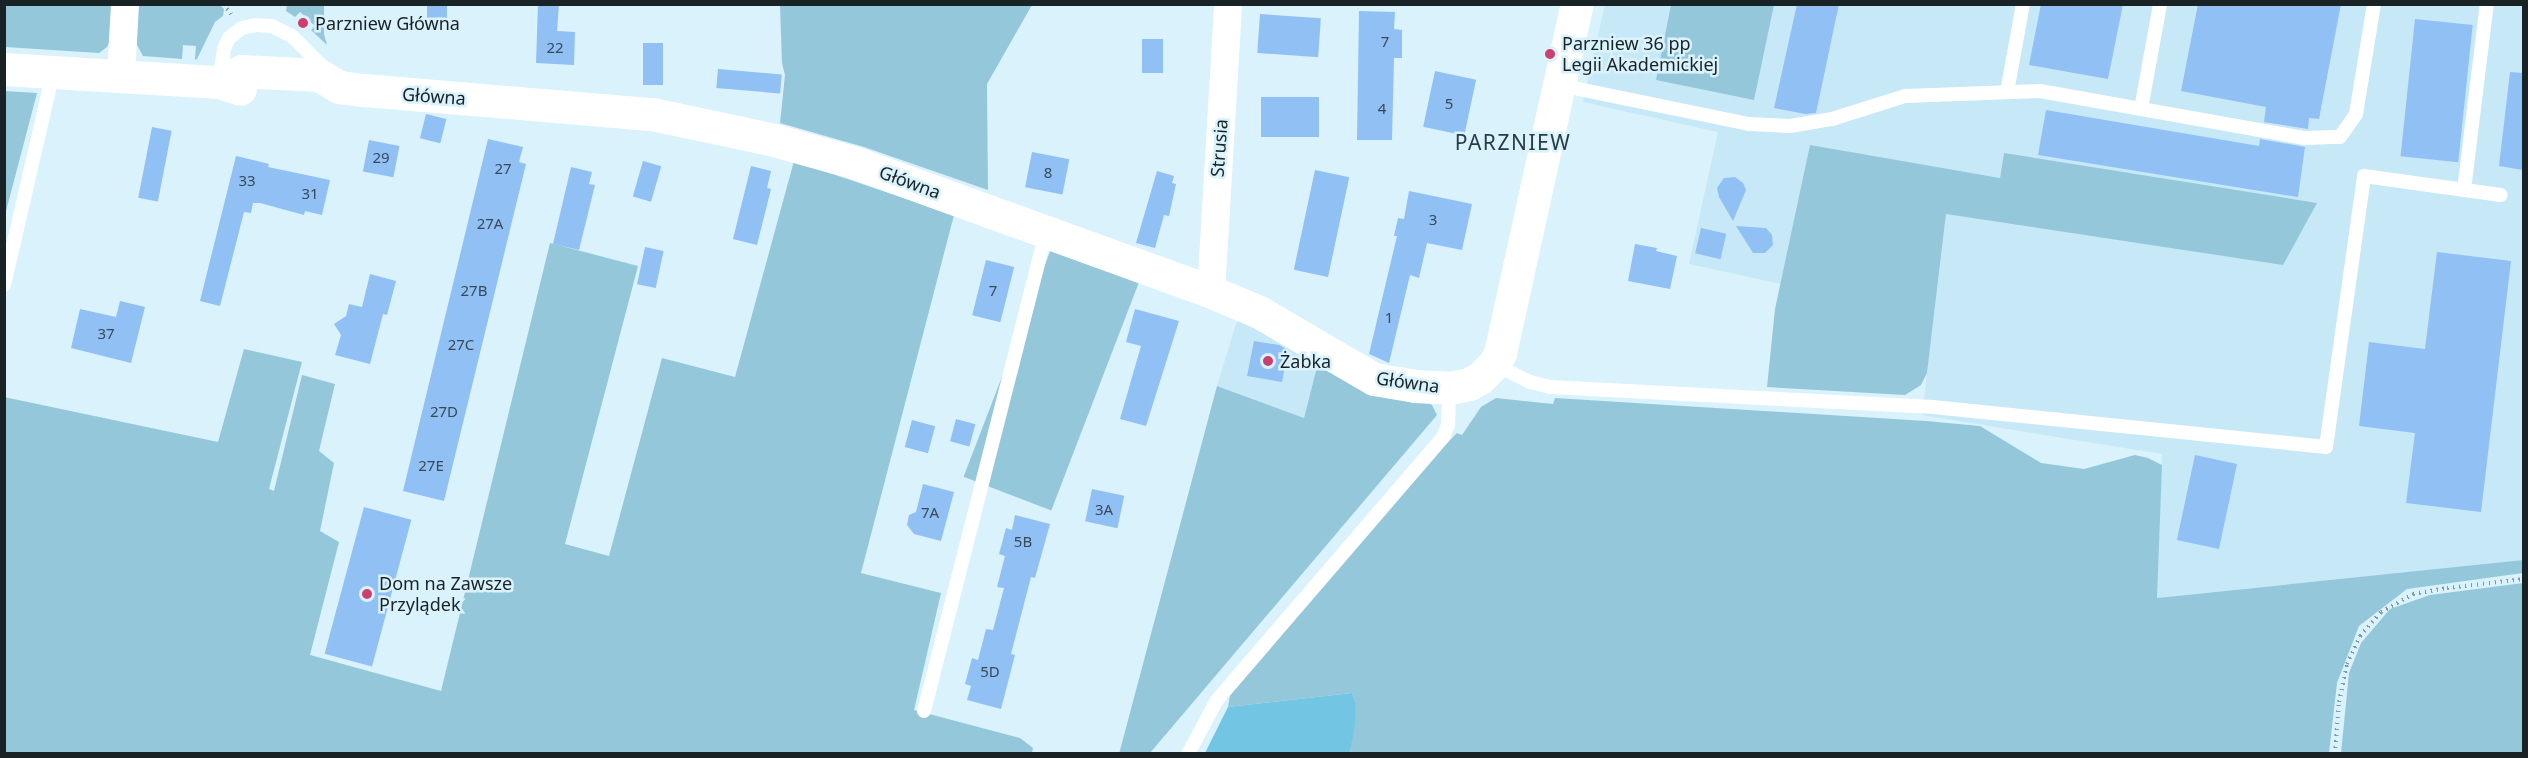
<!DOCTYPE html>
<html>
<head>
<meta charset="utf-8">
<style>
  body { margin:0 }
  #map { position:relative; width:2528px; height:758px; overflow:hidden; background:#d9f2fc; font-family:"Noto Sans",sans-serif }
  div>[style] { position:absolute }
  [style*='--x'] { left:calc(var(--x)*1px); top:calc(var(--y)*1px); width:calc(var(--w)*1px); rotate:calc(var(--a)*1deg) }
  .built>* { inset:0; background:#c7e8f6 }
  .green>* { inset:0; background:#95c7db; transform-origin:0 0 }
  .forest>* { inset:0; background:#73c5e4 }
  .building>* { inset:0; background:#91c0f5; transform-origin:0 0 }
  .path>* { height:4px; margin-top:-2px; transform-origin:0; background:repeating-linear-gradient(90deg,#84979d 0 1.5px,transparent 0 6px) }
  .service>* { height:14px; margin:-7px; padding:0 7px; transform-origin:7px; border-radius:7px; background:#fff }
  .minor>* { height:28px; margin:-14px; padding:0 14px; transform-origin:14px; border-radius:14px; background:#fff }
  .tertiary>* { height:33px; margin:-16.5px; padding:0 16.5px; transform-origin:16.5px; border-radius:16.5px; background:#fff }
  .dots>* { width:16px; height:16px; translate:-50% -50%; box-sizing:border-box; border:3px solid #d9f2fc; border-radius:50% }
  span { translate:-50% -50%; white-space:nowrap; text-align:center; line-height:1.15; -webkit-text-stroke:5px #d9f2fc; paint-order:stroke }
  .number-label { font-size:15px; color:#374a5a }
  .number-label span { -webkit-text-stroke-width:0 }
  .poi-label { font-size:18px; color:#192326 }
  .left { translate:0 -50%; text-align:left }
  .street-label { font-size:18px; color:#192326 }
  .quarter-label { font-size:21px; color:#283c44; letter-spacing:1.5px }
  .frame { position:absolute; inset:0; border:6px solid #192326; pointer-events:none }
</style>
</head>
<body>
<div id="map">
  <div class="built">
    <div style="clip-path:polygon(1605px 5px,2523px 5px,2523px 560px,2156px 598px,2162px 454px,1922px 415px,1946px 214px,2316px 203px,2004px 154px,2000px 178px,1811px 146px,1781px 284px,1689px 264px,1718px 132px,1583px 102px)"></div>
    <div style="clip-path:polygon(1241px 316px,1319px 359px,1304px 418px,1217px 386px,1236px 324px)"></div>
  </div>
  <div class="green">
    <div style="clip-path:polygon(4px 5px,113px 5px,112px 37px,107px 47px,99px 53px,5px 47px)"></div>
    <div style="clip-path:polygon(137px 5px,220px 5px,224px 9px,223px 16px,215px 22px,197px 59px,195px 60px,196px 46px,183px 45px,182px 59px,143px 56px,136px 43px)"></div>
    <div style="clip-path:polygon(287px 5px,324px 5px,324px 34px,327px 45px,311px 30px,315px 26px,300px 12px,295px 17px,286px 11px)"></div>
    <div style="clip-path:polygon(780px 5px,1032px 5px,987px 84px,988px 190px,864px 147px,780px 123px,785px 75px,782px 63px)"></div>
    <div style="clip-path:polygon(1671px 5px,1774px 5px,1754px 100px,1656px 80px)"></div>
    <div style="clip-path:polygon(5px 91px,37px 93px,5px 215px,4px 91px)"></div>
    <div style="clip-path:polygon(1810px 145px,2000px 178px,2004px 153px,2317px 203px,2283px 265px,1946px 214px,1927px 373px,1921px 385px,1905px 395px,1767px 387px,1775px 309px)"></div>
    <div style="clip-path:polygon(794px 161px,954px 215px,861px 573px,941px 593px,914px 710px,1020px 738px,1033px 748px,1032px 753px,5px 753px,4px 397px,218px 442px,244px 349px,302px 362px,269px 489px,274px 491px,302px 375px,335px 384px,319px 451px,334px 463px,320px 531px,339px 542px,310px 655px,441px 691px,550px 243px,638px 266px,565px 544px,609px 556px,662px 358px,735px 377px)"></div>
    <div style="left:1051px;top:249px;width:94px;height:244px;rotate:21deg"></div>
    <div style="clip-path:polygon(1319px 359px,1421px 400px,1432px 405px,1437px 415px,1150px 753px,1119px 754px,1217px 386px,1304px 418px)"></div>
    <div style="clip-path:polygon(1496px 398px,1553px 404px,1555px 398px,1926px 421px,1980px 426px,2041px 463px,2084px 469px,2135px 455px,2148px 458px,2162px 465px,2157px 598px,2523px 560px,2523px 573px,2407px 589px,2359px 626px,2337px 683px,2329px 753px,1350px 754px,1356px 703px,1352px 693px,1228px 707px,1230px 695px,1409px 482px,1457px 433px,1462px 435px,1481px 407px)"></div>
    <div style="clip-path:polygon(2523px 583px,2523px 753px,2341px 753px,2349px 673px,2361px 643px,2390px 609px,2430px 595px)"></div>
  </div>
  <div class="forest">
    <div style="clip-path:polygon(1352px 693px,1356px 703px,1355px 724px,1350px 753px,1205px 753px,1228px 707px)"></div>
  </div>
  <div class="building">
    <div style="left:427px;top:4px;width:20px;height:25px"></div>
    <div style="clip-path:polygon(538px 4px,559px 4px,557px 31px,575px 32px,574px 65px,536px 63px)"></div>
    <div style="clip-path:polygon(1797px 4px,1839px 4px,1816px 113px,1805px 114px,1774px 108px)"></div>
    <div style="clip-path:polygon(2041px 4px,2123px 4px,2108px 79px,2029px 65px)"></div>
    <div style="clip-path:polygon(2198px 4px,2341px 4px,2319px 119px,2309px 118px,2308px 129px,2264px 122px,2266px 107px,2181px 91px)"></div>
    <div style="clip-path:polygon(1359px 11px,1395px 12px,1394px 29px,1402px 30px,1402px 58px,1394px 58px,1392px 140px,1357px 140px)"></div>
    <div style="left:1260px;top:14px;width:61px;height:39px;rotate:4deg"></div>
    <div style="left:2415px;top:19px;width:58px;height:138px;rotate:6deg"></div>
    <div style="left:1142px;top:39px;width:21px;height:34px"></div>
    <div style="left:643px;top:43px;width:20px;height:42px"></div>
    <div style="left:718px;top:69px;width:64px;height:19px;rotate:5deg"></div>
    <div style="left:1435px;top:71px;width:42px;height:57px;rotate:12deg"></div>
    <div style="clip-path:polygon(2510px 72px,2523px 73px,2523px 170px,2499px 166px)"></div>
    <div style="left:1261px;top:97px;width:58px;height:40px"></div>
    <div style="clip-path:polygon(2046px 110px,2259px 146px,2260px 139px,2305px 147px,2298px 197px,2038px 155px)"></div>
    <div style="left:426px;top:114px;width:21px;height:25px;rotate:14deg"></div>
    <div style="left:152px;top:127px;width:20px;height:72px;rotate:11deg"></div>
    <div style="clip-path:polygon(488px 139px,523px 147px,519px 162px,526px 164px,444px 501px,403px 491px)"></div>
    <div style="left:369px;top:140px;width:31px;height:32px;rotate:11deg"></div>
    <div style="left:1032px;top:152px;width:38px;height:36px;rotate:11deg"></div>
    <div style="clip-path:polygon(236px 156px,269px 164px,268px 167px,330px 180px,322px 215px,305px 211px,304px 215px,260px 203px,253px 203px,251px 213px,244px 212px,220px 306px,200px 301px)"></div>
    <div style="left:643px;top:161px;width:19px;height:37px;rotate:16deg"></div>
    <div style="clip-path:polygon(751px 166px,771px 171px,767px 188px,771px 189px,757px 245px,733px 239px)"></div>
    <div style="clip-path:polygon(571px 167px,592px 172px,589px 184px,595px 185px,579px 250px,553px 244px)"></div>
    <div style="left:1315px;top:170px;width:35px;height:102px;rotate:12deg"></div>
    <div style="clip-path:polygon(1157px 171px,1174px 176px,1172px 183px,1176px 184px,1169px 216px,1164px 215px,1155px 248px,1136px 243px)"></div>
    <div style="clip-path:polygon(1735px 177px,1743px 183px,1746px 190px,1733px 221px,1719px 197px,1717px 188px,1724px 178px)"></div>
    <div style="clip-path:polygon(1409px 191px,1472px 204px,1462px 250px,1427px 243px,1419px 278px,1410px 275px,1389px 363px,1369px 354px,1397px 236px,1394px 236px,1398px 218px,1404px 219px)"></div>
    <div style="clip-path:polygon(1736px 226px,1766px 228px,1772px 235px,1773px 245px,1765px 253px,1753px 253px)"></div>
    <div style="left:1701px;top:228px;width:26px;height:26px;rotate:13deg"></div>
    <div style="clip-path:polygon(1635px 244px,1657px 248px,1656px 251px,1677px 256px,1670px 289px,1628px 281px)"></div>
    <div style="left:645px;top:247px;width:19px;height:38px;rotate:12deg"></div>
    <div style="clip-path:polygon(2437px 252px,2511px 261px,2481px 512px,2406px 503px,2415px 433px,2359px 426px,2369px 342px,2425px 349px)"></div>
    <div style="left:986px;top:260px;width:29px;height:57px;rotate:14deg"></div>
    <div style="clip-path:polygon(370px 274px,396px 281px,387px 315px,383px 314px,370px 364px,335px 355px,341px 335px,334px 324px,346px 316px,349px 304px,362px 307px)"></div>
    <div style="clip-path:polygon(120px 301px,145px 307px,131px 363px,71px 348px,80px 309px,116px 317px)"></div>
    <div style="clip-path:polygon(1135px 309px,1179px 321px,1146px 426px,1120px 419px,1141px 346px,1126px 342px)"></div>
    <div style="clip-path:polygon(1254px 341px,1279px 345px,1288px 350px,1282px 382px,1247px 376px)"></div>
    <div style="left:956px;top:419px;width:20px;height:23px;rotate:15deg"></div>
    <div style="left:912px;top:420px;width:24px;height:28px;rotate:15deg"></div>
    <div style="left:2195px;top:455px;width:43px;height:87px;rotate:12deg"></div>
    <div style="clip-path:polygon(923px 484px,954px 492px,941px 541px,914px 534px,907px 525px,909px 515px,916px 512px)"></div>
    <div style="left:1092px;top:489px;width:33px;height:33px;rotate:12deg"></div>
    <div style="left:364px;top:507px;width:49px;height:152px;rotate:15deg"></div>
    <div style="clip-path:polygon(1015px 515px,1050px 524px,1035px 578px,1031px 577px,1011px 654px,1015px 655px,1001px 709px,967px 700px,971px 686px,965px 684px,972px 658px,978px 660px,986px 629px,993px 630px,1004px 588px,997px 587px,1005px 556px,999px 554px,1006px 528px,1012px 530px)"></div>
  </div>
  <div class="path">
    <div style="--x:223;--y:4;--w:13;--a:51"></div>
    <div style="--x:2335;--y:754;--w:52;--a:-85.6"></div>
    <div style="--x:2339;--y:702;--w:39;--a:-78"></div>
    <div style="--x:2347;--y:664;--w:31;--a:-65"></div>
    <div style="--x:2360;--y:636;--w:32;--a:-49"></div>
    <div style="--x:2381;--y:612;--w:37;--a:-29"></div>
    <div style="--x:2413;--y:594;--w:35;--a:-10"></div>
    <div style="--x:2447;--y:588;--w:78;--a:-6.7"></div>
  </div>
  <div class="service">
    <div style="--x:219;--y:81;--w:32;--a:-81"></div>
    <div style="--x:224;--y:49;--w:12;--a:-66"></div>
    <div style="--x:229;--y:38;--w:16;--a:-38"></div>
    <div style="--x:242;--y:28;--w:14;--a:-12"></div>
    <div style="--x:256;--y:25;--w:16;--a:4"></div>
    <div style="--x:272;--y:26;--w:22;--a:27"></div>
    <div style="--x:292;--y:36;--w:49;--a:45"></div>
    <div style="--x:1559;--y:85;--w:194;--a:11.6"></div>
    <div style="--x:1749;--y:124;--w:41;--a:2.8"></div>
    <div style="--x:1790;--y:126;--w:43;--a:-9.5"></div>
    <div style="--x:1832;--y:119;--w:77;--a:-17.5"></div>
    <div style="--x:1905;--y:96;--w:135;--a:-2.1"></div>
    <div style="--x:2040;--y:91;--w:269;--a:10.1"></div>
    <div style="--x:2305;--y:138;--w:35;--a:-2"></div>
    <div style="--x:2340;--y:137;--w:28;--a:-55"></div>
    <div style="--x:2356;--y:114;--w:111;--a:-80.7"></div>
    <div style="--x:2007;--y:92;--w:89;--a:-79.7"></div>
    <div style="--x:2141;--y:109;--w:107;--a:-79.7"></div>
    <div style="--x:2464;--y:190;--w:187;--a:-83"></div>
    <div style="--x:4;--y:285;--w:219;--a:-77"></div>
    <div style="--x:1494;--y:364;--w:40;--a:26.6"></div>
    <div style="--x:1530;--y:382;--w:21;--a:14"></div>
    <div style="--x:1550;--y:387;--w:384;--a:3"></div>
    <div style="--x:1933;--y:407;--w:395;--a:5.8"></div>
    <div style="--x:2326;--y:447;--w:274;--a:-82"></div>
    <div style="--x:2364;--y:176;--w:138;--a:7.9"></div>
    <div style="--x:924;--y:711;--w:494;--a:-75.7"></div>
    <div style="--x:1188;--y:754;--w:61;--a:-61.8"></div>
    <div style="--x:1217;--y:700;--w:347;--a:-49.3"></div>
    <div style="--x:1443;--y:437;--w:13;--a:-67"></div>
    <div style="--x:1448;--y:425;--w:37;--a:-88"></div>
  </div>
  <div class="minor">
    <div style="--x:121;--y:76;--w:72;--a:-86.8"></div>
    <div style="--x:1207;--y:290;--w:15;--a:-70"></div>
    <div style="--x:1212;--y:276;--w:272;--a:-86.6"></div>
  </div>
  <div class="tertiary">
    <div style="--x:4;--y:69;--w:215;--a:3.5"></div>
    <div style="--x:219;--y:82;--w:22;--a:18"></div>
    <div style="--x:219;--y:82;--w:25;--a:-26"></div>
    <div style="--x:242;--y:71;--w:77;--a:3"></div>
    <div style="--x:319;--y:75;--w:23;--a:31"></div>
    <div style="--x:339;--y:87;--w:25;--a:7"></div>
    <div style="--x:364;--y:90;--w:289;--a:4.8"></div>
    <div style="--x:652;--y:114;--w:125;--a:12"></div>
    <div style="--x:774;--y:140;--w:82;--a:15.6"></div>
    <div style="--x:853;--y:162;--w:376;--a:19.9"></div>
    <div style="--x:1207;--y:290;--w:56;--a:22.9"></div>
    <div style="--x:1259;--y:312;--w:133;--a:30.2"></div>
    <div style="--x:1374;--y:379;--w:42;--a:9.7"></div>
    <div style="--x:1415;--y:386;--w:34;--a:3"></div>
    <div style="--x:1449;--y:388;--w:20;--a:-11"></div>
    <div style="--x:1469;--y:384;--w:13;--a:-29"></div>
    <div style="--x:1480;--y:378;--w:20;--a:-45"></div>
    <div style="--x:1494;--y:364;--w:13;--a:-61"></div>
    <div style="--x:1500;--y:353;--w:357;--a:-77.6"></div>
  </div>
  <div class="dots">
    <div style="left:303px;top:23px;background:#cc3f6e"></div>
    <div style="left:1550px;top:54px;background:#cc3f6e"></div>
    <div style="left:1268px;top:361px;background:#cc3f6e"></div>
    <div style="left:367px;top:594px;background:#cc3f6e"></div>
  </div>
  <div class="number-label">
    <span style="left:1385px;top:42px">7</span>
    <span style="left:555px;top:48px">22</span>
    <span style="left:1449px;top:104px">5</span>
    <span style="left:1382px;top:109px">4</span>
    <span style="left:381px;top:158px">29</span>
    <span style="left:503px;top:169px">27</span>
    <span style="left:1048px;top:173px">8</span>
    <span style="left:247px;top:181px">33</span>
    <span style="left:310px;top:194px">31</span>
    <span style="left:1433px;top:220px">3</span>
    <span style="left:490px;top:224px">27A</span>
    <span style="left:474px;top:291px">27B</span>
    <span style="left:993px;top:291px">7</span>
    <span style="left:1389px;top:318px">1</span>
    <span style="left:106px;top:334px">37</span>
    <span style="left:461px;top:345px">27C</span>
    <span style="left:444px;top:412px">27D</span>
    <span style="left:431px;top:466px">27E</span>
    <span style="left:1104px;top:510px">3A</span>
    <span style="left:930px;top:513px">7A</span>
    <span style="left:1023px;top:542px">5B</span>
    <span style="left:990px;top:672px">5D</span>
  </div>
  <div class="poi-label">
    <span class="left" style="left:315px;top:23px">Parzniew Główna</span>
    <span class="left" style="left:1562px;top:54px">Parzniew 36 pp<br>Legii Akademickiej</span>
    <span class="left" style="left:1280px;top:361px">Żabka</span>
    <span class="left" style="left:379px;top:594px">Dom na Zawsze<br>Przylądek</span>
  </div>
  <div class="street-label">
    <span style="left:434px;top:96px;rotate:4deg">Główna</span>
    <span style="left:1219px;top:148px;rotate:-86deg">Strusia</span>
    <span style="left:910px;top:182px;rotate:20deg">Główna</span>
    <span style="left:1408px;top:382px;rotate:8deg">Główna</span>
  </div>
  <div class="quarter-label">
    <span style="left:1513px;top:142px">PARZNIEW</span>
  </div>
  <div class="frame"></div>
</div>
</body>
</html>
